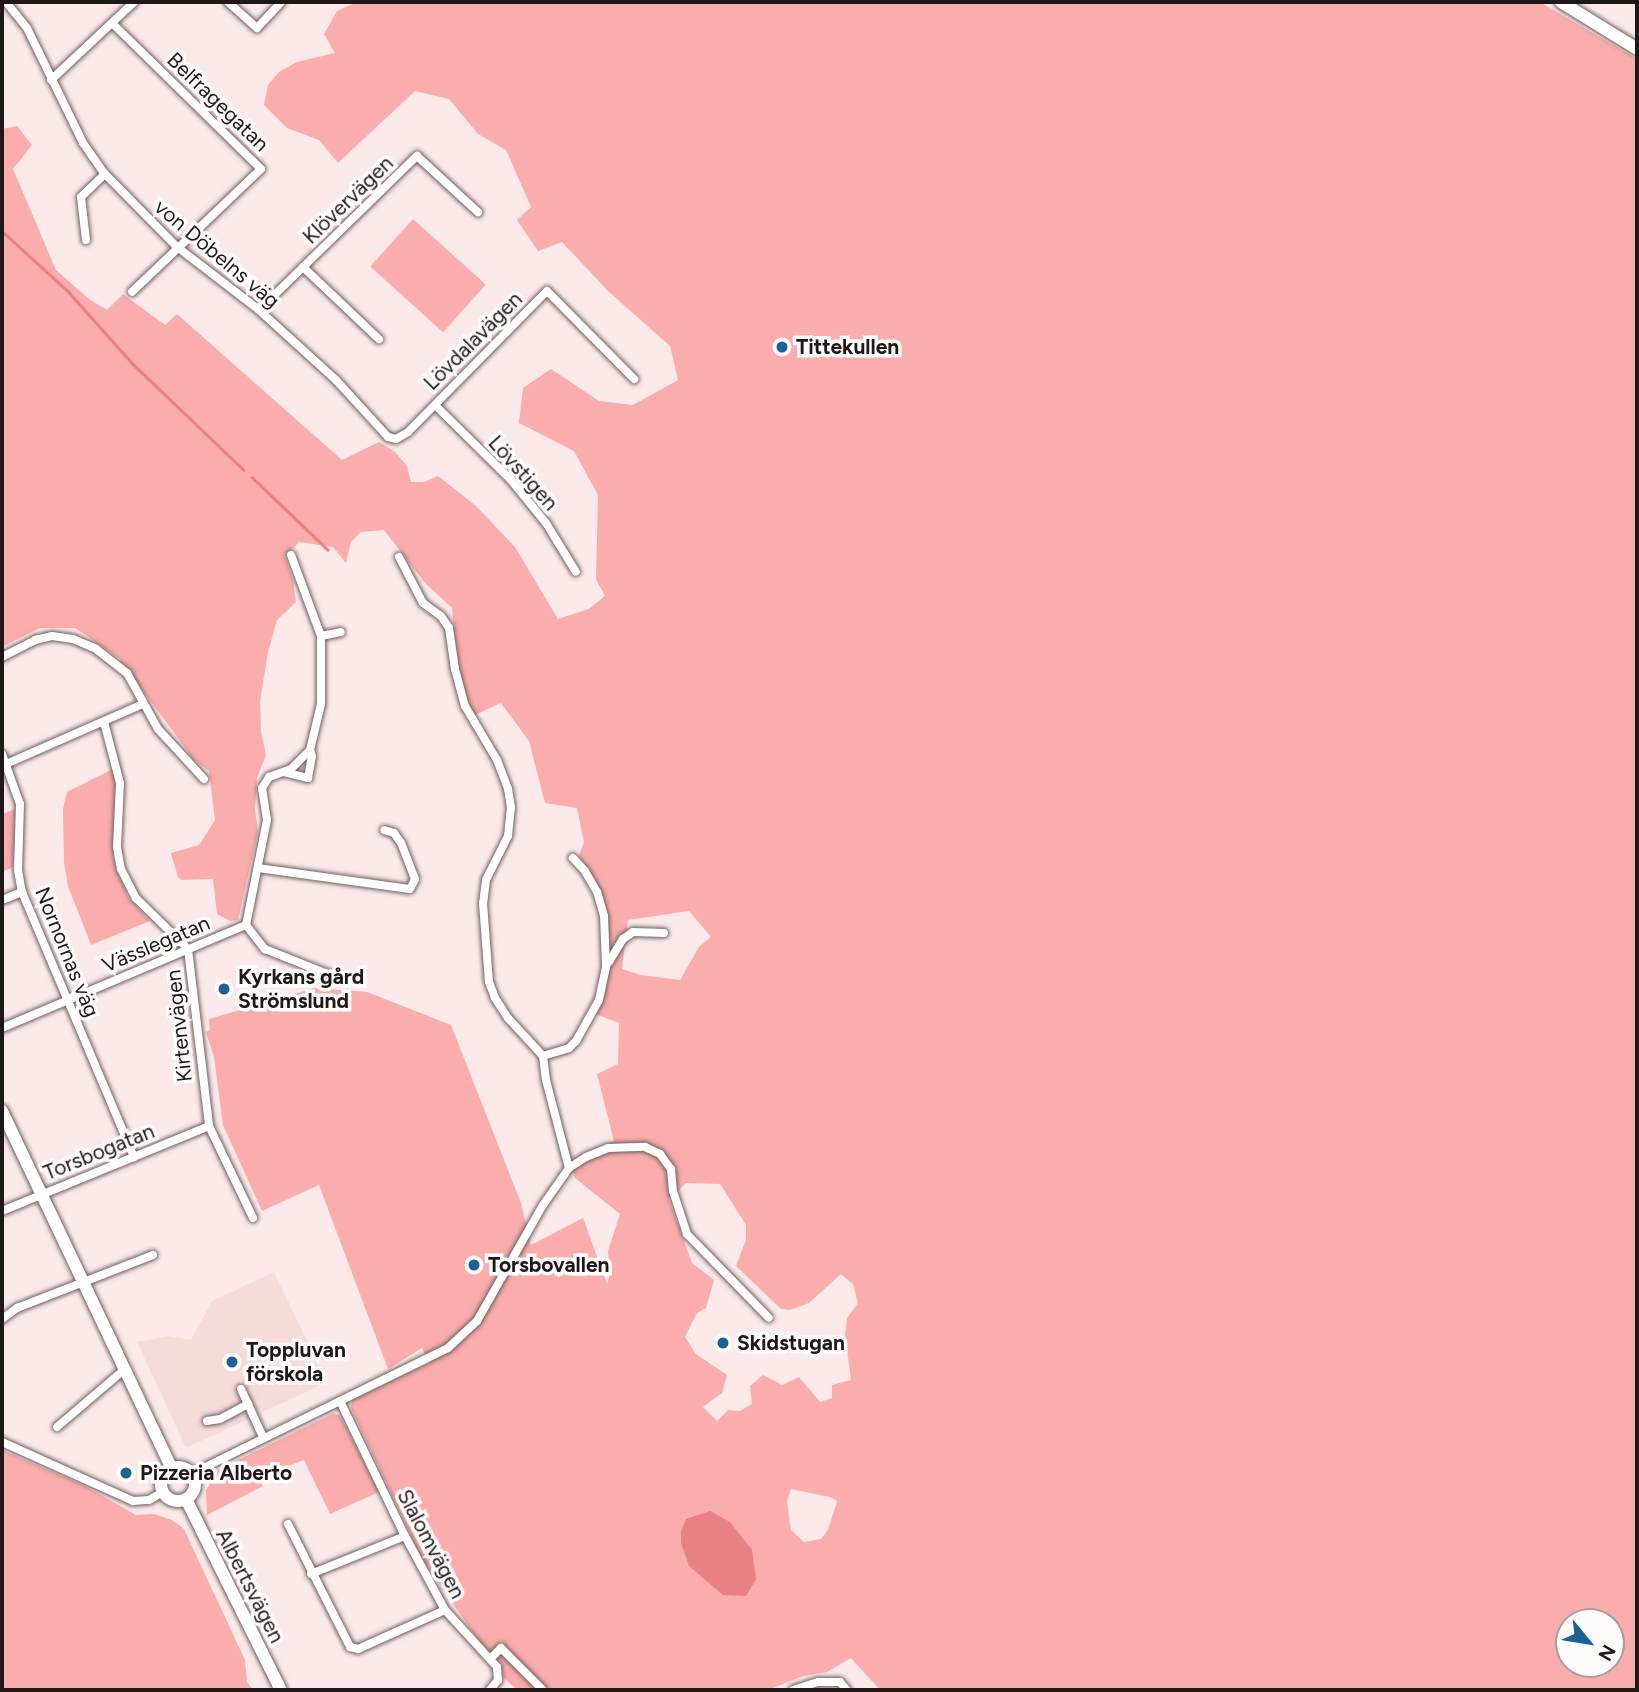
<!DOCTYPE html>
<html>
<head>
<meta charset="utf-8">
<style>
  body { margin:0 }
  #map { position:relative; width:1639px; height:1692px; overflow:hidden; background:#fceaea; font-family:Figtree,sans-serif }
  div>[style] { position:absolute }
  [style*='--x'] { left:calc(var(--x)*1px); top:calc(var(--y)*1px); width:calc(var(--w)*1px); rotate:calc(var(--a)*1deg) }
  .built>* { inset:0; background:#f6dbdb }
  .green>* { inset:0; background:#fbacac; transform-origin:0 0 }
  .water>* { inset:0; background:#e98184 }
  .stream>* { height:2.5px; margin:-1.25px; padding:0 1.25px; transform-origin:1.25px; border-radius:1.25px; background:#e98184 }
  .roads { filter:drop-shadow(0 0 2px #6f5f5f) drop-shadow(0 0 2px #6f5f5f) }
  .street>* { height:8px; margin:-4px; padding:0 4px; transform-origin:4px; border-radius:4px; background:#fff }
  .secondary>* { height:12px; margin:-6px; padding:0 6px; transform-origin:6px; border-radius:6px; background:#fff }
  .secondary>.ring { margin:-6px; padding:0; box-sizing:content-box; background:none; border:12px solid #fff; border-radius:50% }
  .dots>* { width:19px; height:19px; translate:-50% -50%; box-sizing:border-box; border:4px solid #fffbfb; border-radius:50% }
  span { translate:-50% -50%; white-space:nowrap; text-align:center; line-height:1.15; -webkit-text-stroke:7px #fffbfb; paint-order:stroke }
  .street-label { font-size:21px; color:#1e1818 }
  .poi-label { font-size:21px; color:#1e1818; font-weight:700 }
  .left { translate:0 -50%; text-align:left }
  .frame { position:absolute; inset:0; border:4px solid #1e1818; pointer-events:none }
  .north { position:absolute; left:1555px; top:1608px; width:70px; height:70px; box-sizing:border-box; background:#fffbfb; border:2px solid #a5a0a0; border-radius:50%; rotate:120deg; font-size:19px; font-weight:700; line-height:28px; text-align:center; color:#1e1818 }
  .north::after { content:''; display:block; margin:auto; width:24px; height:32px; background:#1b6195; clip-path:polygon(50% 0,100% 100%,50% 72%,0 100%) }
</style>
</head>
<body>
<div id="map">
  <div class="built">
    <div style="clip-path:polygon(274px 1272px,327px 1382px,186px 1448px,137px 1342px,168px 1336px,191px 1340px,212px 1301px)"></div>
  </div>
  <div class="green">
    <div style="clip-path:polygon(evenodd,357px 2px,1540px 2px,1637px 59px,1637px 1690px,880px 1690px,851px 1658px,827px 1672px,803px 1676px,768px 1690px,517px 1690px,504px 1678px,500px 1662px,481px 1644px,422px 1559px,351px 1408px,352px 1400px,429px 1363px,422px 1348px,388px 1369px,319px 1185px,262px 1211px,223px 1125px,214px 1057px,206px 1032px,210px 1030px,209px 1019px,315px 988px,367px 992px,451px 1025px,521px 1203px,531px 1245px,583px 1218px,607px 1284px,610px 1274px,608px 1251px,620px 1214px,575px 1178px,569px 1162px,614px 1141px,597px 1074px,618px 1064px,619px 1023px,593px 1013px,604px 991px,610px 968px,608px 912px,598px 884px,579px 856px,584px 842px,577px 808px,545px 803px,529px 741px,501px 703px,475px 715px,467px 702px,457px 671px,452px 608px,425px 583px,384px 530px,361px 532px,351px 542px,346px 563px,333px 547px,299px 542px,285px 557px,293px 580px,296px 602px,277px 620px,268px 652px,260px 701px,261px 732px,266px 755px,257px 778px,255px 809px,258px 832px,238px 920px,230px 921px,217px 914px,213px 879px,181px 880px,178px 877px,171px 853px,199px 845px,215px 820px,209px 771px,194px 760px,119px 658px,75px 628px,40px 628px,2px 647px,2px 129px,17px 126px,32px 145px,13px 169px,56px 270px,89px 299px,107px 310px,123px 294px,165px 325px,177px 314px,342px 460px,379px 442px,395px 452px,407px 466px,411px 482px,424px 482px,438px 476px,476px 506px,515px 547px,558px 619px,589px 609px,605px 596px,596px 579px,598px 495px,574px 451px,519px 423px,523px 388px,551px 369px,599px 401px,633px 405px,678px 380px,670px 346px,608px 291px,562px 242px,538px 251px,517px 220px,531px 207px,506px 150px,478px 134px,449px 99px,415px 91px,338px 163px,319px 140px,287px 128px,264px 105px,268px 85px,279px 72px,297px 62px,335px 53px,324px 34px,337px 11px,357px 2px,689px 911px,711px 937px,699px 947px,680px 980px,641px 975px,622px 969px,628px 920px,689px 911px,357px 2px,686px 1183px,720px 1184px,746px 1225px,746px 1240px,736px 1266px,781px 1309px,790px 1310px,809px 1303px,841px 1274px,853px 1284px,858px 1303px,847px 1318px,845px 1334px,851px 1380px,832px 1385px,832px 1398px,820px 1402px,799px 1377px,782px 1385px,763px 1375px,750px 1386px,752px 1404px,740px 1411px,728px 1410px,717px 1421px,703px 1407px,722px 1393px,727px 1375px,696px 1354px,685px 1337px,697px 1313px,706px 1308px,714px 1280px,692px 1263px,669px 1200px,686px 1183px,357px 2px,791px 1489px,830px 1497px,837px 1501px,828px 1530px,821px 1539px,804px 1542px,791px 1530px,787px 1502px,791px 1489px,357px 2px,1569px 1622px,1611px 1622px,1611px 1664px,1569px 1664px,1569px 1622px)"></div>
    <div style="left:413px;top:219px;width:98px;height:64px;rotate:42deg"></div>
    <div style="clip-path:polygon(113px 769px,116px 790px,113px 859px,128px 897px,150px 921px,91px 945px,68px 886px,64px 862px,63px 809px,67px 792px)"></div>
    <div style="clip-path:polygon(15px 809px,13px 867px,2px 872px,2px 814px)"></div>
    <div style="clip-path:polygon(334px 1413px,340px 1416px,352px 1438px,379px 1492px,330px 1514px,304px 1460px,259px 1477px,263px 1486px,207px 1515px,206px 1490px,218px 1470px)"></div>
    <div style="clip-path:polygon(2px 1450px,85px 1486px,136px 1515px,154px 1514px,172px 1520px,184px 1529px,245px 1660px,247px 1682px,253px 1690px,2px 1690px)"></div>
  </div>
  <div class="water">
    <div style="clip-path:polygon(710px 1511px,730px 1522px,752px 1550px,756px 1579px,746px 1596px,723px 1595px,689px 1566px,681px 1543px,681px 1531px,686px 1519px)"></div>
  </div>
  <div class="stream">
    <div style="--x:2;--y:231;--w:89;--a:42.3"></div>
    <div style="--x:68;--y:291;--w:98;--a:48.3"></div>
    <div style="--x:133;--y:364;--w:153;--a:43.7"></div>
    <div style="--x:252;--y:477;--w:105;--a:43.8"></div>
  </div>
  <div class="roads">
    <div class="street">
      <div style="--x:6;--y:2;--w:33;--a:51"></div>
      <div style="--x:27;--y:28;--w:128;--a:64"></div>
      <div style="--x:83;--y:143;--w:38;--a:55"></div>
      <div style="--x:105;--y:174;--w:101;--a:45.4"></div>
      <div style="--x:176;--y:246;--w:105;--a:37.6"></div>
      <div style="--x:259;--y:310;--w:104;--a:42.3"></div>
      <div style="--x:336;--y:380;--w:77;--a:47.6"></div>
      <div style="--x:388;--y:437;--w:8;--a:14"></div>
      <div style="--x:396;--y:439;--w:14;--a:-30"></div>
      <div style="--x:408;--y:432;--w:198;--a:-45.4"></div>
      <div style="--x:547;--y:291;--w:124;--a:45.3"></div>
      <div style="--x:228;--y:2;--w:39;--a:42"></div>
      <div style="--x:257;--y:28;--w:35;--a:-47"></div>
      <div style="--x:113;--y:24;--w:207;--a:44.4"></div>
      <div style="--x:261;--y:169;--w:178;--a:136.4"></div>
      <div style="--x:51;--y:80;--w:114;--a:-43.2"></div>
      <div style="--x:86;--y:240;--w:43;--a:-96.6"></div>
      <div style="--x:81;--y:197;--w:33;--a:-44"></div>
      <div style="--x:303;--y:267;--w:105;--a:43.5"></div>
      <div style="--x:259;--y:310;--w:221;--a:-44.3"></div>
      <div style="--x:417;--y:156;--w:83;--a:42.6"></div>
      <div style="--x:435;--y:405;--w:107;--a:44.6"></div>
      <div style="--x:511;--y:480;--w:55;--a:50.9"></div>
      <div style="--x:546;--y:523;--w:57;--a:58.5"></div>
      <div style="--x:291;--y:555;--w:86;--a:69.7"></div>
      <div style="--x:321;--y:636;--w:68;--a:90"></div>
      <div style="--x:321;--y:704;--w:47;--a:103.4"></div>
      <div style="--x:310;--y:750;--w:27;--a:135"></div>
      <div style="--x:291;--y:769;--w:23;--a:160"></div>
      <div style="--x:269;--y:777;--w:13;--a:122"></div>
      <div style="--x:262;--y:788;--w:32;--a:81"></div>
      <div style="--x:267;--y:820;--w:107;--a:101.3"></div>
      <div style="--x:246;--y:925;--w:31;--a:52"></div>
      <div style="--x:265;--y:949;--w:70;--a:21.8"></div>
      <div style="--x:399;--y:557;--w:52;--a:62.4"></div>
      <div style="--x:423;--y:603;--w:22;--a:36"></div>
      <div style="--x:441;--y:616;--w:14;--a:56"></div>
      <div style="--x:449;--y:628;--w:41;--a:81.7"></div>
      <div style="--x:455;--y:669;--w:38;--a:75"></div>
      <div style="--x:465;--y:706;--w:63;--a:59.3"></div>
      <div style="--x:497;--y:760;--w:31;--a:69"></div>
      <div style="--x:508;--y:789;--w:18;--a:81"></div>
      <div style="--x:511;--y:807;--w:29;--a:96"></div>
      <div style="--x:508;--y:836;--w:49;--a:116.6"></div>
      <div style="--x:486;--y:880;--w:23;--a:97"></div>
      <div style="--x:483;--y:903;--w:79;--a:85.7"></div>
      <div style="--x:489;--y:982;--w:17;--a:69"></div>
      <div style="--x:495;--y:998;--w:24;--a:57"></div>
      <div style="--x:508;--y:1018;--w:52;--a:47.4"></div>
      <div style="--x:543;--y:1056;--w:24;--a:83"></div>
      <div style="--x:546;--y:1080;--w:91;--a:75.4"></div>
      <div style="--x:321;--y:636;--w:20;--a:-11"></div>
      <div style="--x:2;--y:657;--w:37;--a:-27"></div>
      <div style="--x:35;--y:640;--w:17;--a:-13"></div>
      <div style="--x:52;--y:636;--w:21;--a:8"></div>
      <div style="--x:73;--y:639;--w:25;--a:23"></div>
      <div style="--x:96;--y:649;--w:39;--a:38"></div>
      <div style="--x:127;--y:673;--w:64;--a:61"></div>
      <div style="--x:158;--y:729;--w:68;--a:47.4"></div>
      <div style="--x:104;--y:722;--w:63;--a:75.3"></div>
      <div style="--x:120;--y:783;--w:64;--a:92.7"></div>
      <div style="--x:117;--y:847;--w:22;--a:80"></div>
      <div style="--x:121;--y:869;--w:33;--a:63"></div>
      <div style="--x:136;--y:898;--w:73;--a:44.4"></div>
      <div style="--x:188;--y:949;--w:178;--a:83.2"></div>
      <div style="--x:209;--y:1126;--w:102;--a:64.4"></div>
      <div style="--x:2;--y:754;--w:53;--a:70.2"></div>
      <div style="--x:20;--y:804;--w:66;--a:91.7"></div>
      <div style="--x:18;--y:870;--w:22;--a:80"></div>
      <div style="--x:22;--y:892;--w:288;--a:67.1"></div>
      <div style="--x:6;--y:764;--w:150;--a:-23.7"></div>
      <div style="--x:284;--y:772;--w:25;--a:14"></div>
      <div style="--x:308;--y:778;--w:22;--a:-80"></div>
      <div style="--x:312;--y:756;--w:6;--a:-108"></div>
      <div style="--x:258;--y:868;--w:153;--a:7.9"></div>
      <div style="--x:410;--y:889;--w:11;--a:-63"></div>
      <div style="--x:415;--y:879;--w:39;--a:-111"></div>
      <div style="--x:401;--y:843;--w:12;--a:-125"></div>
      <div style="--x:394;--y:833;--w:10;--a:-163"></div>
      <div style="--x:2;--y:900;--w:22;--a:-22"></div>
      <div style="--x:609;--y:962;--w:27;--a:-59"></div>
      <div style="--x:623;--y:939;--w:12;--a:-35"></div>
      <div style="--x:633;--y:932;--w:31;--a:2"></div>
      <div style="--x:2;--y:1028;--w:265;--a:-22.9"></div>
      <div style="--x:543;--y:1056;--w:27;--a:-17"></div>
      <div style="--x:569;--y:1048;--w:10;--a:-45"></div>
      <div style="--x:576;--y:1041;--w:47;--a:-60.7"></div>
      <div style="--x:599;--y:1000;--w:35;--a:-78"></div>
      <div style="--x:606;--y:966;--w:50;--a:-92.3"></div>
      <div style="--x:604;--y:916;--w:25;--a:-106"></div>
      <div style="--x:597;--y:892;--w:24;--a:-120"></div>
      <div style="--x:585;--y:871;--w:18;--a:-133"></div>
      <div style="--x:2;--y:1211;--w:224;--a:-22.3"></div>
      <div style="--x:2;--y:1319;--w:19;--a:-36"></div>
      <div style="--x:17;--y:1308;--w:146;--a:-21.3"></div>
      <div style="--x:241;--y:1389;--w:53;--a:65.4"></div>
      <div style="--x:340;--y:1401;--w:150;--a:64.3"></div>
      <div style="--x:405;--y:1536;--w:84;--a:61.6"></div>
      <div style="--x:445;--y:1610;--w:77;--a:47.6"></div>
      <div style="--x:497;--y:1667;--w:13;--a:86"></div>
      <div style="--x:498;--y:1680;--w:13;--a:129"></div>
      <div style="--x:207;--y:1421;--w:13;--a:-9"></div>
      <div style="--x:220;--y:1419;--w:32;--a:-28"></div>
      <div style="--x:57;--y:1427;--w:89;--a:-40.5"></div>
      <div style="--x:2;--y:1442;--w:144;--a:24.2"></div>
      <div style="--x:133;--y:1501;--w:16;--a:-4"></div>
      <div style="--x:149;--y:1500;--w:16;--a:-30"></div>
      <div style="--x:191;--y:1474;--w:286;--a:-26.1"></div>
      <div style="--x:448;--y:1348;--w:40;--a:-43"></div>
      <div style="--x:477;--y:1321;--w:133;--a:-60.4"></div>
      <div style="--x:543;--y:1205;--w:45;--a:-54.9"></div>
      <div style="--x:569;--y:1168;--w:20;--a:-33"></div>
      <div style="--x:586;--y:1157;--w:24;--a:-22"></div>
      <div style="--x:608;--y:1148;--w:37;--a:-2"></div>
      <div style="--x:645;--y:1147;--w:17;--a:25"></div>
      <div style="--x:660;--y:1154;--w:19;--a:54"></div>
      <div style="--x:671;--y:1169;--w:22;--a:85"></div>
      <div style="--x:673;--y:1191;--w:45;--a:72"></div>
      <div style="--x:687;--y:1234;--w:117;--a:45.7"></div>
      <div style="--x:288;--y:1524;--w:138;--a:63.2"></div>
      <div style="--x:350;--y:1647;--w:8;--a:14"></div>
      <div style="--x:358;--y:1649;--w:95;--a:-24.1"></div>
      <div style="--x:311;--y:1574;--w:101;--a:-22"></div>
      <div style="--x:491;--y:1658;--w:14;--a:-45"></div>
      <div style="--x:501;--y:1648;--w:59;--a:45"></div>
      <div style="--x:793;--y:1690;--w:26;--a:-18"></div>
      <div style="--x:818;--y:1682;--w:22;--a:0"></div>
      <div style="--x:840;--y:1682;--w:11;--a:49"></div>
    </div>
    <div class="secondary">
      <div style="--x:1561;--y:2;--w:89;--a:31.7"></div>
      <div style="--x:2;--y:1111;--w:396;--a:64.6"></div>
      <div class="ring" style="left:161px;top:1467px;width:22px;height:22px"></div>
      <div style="--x:186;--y:1499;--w:213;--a:63.6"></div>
    </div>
  </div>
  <div class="dots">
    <div style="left:782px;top:347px;background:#1b6195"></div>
    <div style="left:224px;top:989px;background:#1b6195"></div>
    <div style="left:474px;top:1265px;background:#1b6195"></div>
    <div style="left:723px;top:1343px;background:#1b6195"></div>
    <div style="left:232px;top:1362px;background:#1b6195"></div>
    <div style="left:126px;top:1473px;background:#1b6195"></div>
  </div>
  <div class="street-label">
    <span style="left:218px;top:102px;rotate:44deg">Belfragegatan</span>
    <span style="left:348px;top:200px;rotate:-44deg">Klövervägen</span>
    <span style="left:217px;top:254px;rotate:40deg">von Döbelns väg</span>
    <span style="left:473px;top:341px;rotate:-45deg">Lövdalavägen</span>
    <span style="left:523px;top:473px;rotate:48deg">Lövstigen</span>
    <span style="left:156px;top:944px;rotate:-23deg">Vässlegatan</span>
    <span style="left:67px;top:952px;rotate:68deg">Nornornas väg</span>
    <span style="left:179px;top:1026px;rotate:-96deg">Kirtenvägen</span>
    <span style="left:99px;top:1152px;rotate:-22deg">Torsbogatan</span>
    <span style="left:431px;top:1544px;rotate:62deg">Slalomvägen</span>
    <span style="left:250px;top:1586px;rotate:63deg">Albertsvägen</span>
  </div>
  <div class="poi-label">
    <span class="left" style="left:796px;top:347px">Tittekullen</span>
    <span class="left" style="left:238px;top:989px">Kyrkans gård<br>Strömslund</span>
    <span class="left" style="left:488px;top:1265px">Torsbovallen</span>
    <span class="left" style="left:737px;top:1343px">Skidstugan</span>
    <span class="left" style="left:246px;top:1362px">Toppluvan<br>förskola</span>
    <span class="left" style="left:140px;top:1473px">Pizzeria Alberto</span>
  </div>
  <div class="frame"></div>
  <div class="north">N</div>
</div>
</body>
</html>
